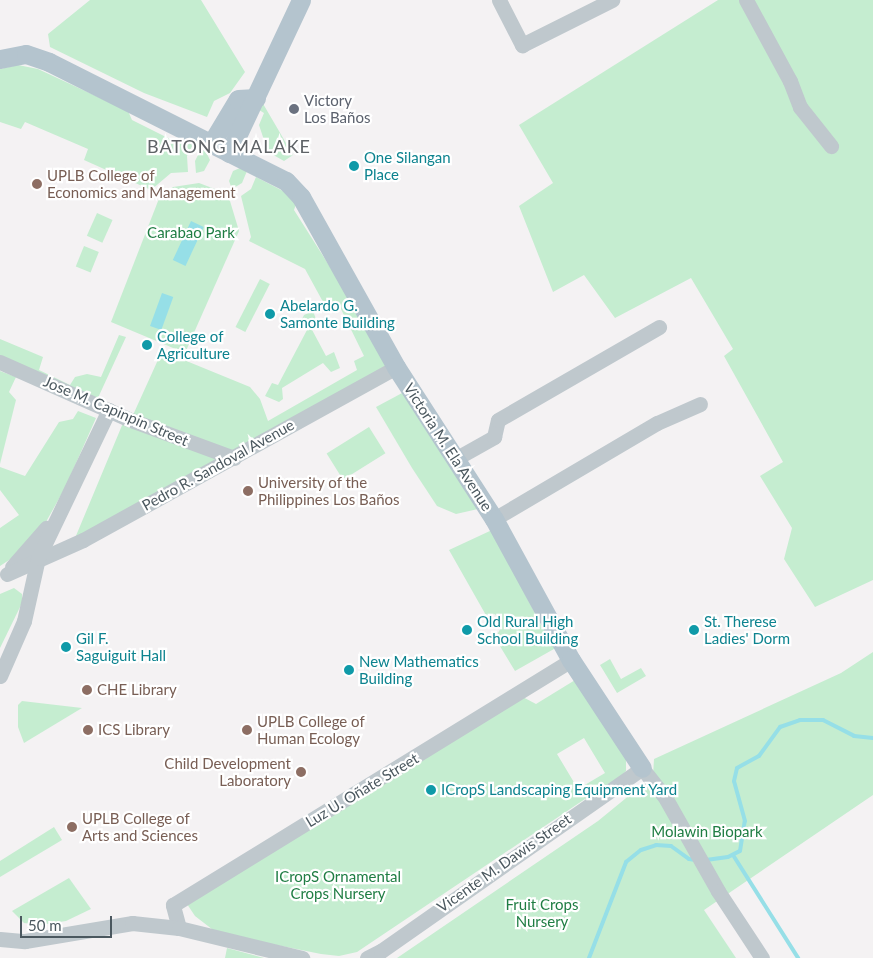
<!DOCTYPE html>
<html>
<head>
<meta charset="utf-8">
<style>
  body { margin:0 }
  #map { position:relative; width:873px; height:958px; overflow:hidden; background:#f4f2f3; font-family:Lato,sans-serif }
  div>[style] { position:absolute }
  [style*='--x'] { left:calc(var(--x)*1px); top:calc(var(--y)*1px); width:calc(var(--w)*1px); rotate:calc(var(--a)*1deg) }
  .green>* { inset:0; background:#c5edd0; transform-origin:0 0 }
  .water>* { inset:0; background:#96dfe7; transform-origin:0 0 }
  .stream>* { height:4px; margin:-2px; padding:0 2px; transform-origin:2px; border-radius:2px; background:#96dfe7 }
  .minor>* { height:15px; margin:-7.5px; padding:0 7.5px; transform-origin:7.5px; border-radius:7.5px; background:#bfc8cd }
  .major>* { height:19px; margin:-9.5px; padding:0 9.5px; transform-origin:9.5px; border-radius:9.5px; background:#b4c4ce }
  .dots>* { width:14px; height:14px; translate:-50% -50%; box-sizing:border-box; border:2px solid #fff; border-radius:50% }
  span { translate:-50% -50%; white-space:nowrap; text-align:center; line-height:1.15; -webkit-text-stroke:4.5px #fff; paint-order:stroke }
  .worship-label { font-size:15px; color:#5b616d }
  .left { translate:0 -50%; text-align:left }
  .culture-label { font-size:15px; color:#0d838f }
  .education-label { font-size:15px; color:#785e54 }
  .right { translate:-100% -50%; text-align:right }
  .park-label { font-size:15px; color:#1f7d43 }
  .street-label { font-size:15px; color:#4b585f }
  .quarter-label { font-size:18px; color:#5f6367; letter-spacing:1px }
  .scale { position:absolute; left:20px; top:916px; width:92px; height:22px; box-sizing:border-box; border:2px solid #4b585f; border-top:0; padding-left:6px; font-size:15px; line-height:18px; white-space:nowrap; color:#4b585f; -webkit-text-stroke:4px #fff; paint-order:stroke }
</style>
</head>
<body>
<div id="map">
  <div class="green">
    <div style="clip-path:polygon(90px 0,201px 0,245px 72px,230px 93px,214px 101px,207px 117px,144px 93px,50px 47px,48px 34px)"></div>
    <div style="clip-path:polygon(718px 0,873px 0,873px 580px,815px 607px,784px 559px,792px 528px,760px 476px,783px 462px,724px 356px,733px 349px,691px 278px,615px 318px,584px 275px,553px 292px,519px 206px,553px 183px,519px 125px)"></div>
    <div style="clip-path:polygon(18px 65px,38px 69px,128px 111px,132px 120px,176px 142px,193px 144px,187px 156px,188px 172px,171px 173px,151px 190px,84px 160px,88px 149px,25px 122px,21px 129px,0 122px,0 69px)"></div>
    <div style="clip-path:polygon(262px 102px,293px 155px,284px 161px,268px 152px,259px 125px,264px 113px,259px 110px)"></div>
    <div style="clip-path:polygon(201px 149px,206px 152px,210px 160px,204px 171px,196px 173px,195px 161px)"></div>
    <div style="clip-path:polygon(240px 168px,247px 171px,242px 183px,232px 189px,229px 181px,233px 171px)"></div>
    <div style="clip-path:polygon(256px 177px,283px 191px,296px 204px,294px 210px,392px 365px,73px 543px,123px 423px,133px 415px,162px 351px,250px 387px,260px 399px,268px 421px,357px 370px,354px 361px,364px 356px,339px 305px,328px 311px,305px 269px,249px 241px,251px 237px,241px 196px,251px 189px)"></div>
    <div style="clip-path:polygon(199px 183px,220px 191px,230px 201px,239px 231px,185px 353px,111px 322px,160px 196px,173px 187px)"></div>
    <div style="left:97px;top:213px;width:17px;height:25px;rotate:24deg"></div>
    <div style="left:84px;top:246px;width:16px;height:22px;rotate:22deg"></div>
    <div style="left:260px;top:279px;width:11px;height:54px;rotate:27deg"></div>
    <div style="clip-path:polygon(313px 311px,316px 319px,310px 326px,326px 356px,334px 352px,340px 368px,331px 372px,323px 363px,282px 388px,283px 399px,279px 402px,265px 396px,272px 383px,278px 385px,307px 330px,299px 325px,304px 315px)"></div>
    <div style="clip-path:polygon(119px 335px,126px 337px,97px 400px,0 357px,0 339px,43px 357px,39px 370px,70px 385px,75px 377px,87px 374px,101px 377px)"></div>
    <div style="clip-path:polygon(0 371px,16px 377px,9px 392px,16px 400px,0 464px)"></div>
    <div style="clip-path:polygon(404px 392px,478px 509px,456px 514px,437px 506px,412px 468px,376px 407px)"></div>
    <div style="clip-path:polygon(78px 411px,96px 418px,65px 488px,42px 529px,18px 554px,0 566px,0 528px,19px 515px,0 490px,0 467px,25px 476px,59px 422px,73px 419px)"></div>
    <div style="left:369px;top:427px;width:31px;height:50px;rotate:58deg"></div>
    <div style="clip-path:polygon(492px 530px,543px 629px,561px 645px,515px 671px,495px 638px,502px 626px,495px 614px,487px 617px,449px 550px)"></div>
    <div style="clip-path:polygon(14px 588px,22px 594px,22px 603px,0 648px,0 594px)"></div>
    <div style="clip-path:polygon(873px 652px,873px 795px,704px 910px,736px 958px,397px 958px,598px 821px,653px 776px,654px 759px,841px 673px)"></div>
    <div style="clip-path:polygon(610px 659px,621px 679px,641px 668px,646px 676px,617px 693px,600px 665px)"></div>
    <div style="clip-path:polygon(evenodd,580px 677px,626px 758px,626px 771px,606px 792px,585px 799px,357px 952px,339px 956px,321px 954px,217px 933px,195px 916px,185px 901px,519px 695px,536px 704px,580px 677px,584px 738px,605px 773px,578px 789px,557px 754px,584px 738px)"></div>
    <div style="clip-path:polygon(22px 701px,82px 708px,24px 743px,18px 727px,18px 705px)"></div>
    <div style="clip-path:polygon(54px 827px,62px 840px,0 877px,0 861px)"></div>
    <div style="clip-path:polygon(69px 878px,91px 909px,66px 921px,40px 925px,24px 923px,12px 911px)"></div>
    <div style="clip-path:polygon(227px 948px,264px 958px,225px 958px)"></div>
  </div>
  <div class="water">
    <div style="left:191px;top:221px;width:14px;height:43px;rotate:25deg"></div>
    <div style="left:162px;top:293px;width:12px;height:35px;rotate:20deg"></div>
  </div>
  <div class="stream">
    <div style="--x:733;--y:855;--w:122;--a:57.7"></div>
    <div style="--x:706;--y:860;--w:22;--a:-8"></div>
    <div style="--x:728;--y:857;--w:13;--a:-27"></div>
    <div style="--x:740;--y:851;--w:30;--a:-81"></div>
    <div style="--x:745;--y:821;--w:41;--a:-105.4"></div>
    <div style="--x:734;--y:781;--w:13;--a:-77"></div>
    <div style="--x:737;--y:768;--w:25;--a:-29"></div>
    <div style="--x:759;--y:756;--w:36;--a:-54"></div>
    <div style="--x:780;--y:727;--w:21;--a:-19"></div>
    <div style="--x:800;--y:720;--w:23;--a:0"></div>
    <div style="--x:823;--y:720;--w:35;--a:27"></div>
    <div style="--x:854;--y:736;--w:19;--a:6"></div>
    <div style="--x:589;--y:958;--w:103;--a:-68.9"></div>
    <div style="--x:626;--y:862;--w:19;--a:-39"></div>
    <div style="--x:641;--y:850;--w:16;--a:-18"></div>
    <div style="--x:656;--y:845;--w:15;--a:4"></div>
    <div style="--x:671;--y:846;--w:22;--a:36"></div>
    <div style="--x:689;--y:859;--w:7;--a:8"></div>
  </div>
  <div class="minor">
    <div style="--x:499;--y:0;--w:51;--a:62.9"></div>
    <div style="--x:522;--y:45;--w:101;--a:-26.6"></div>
    <div style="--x:746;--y:0;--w:92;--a:61.5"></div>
    <div style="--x:790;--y:81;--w:28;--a:69"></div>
    <div style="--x:800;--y:107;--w:50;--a:51.5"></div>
    <div style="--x:0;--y:362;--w:140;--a:24"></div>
    <div style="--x:128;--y:419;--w:113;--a:20.2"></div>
    <div style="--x:455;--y:459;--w:45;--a:-29.4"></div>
    <div style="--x:494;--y:437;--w:17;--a:-77"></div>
    <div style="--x:498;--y:420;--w:186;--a:-30"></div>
    <div style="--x:494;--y:519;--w:189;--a:-30.5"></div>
    <div style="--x:657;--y:423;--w:47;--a:-23.8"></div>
    <div style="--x:12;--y:567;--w:52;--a:-48.9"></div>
    <div style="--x:7;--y:574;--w:83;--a:-24.1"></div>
    <div style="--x:83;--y:540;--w:358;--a:-28.9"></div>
    <div style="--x:0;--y:676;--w:60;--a:-66.4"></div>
    <div style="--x:24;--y:621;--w:65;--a:-77.5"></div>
    <div style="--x:38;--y:558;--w:164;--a:-64.4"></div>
    <div style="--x:179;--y:928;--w:24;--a:-105"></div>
    <div style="--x:173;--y:905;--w:467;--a:-31.6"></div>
    <div style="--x:0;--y:939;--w:25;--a:5"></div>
    <div style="--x:25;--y:941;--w:109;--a:-9.5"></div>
    <div style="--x:132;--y:923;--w:47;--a:6.1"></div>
    <div style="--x:179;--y:928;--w:127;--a:13.7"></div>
    <div style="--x:367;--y:958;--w:16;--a:-27"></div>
    <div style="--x:381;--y:951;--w:319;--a:-35"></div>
    <div style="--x:642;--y:768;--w:39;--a:52"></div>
    <div style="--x:666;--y:799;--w:106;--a:60.5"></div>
    <div style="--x:718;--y:891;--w:80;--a:56.7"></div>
  </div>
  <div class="major">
    <div style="--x:0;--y:59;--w:26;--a:-11"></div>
    <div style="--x:26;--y:54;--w:24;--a:19"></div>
    <div style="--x:49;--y:62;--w:265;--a:26.7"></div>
    <div style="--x:286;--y:181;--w:22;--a:47"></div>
    <div style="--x:301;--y:197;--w:195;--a:60.8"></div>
    <div style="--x:396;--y:367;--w:181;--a:57.2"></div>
    <div style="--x:494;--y:519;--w:161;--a:61.4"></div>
    <div style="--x:571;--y:660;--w:129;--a:56.7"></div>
    <div style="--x:211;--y:144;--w:52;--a:-59"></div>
    <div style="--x:238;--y:99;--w:18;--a:-3"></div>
    <div style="--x:229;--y:153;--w:169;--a:-64.8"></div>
  </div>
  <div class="dots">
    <div style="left:294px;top:109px;background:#6b7280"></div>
    <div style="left:354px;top:166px;background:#0f9aa8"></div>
    <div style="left:37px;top:184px;background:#8d6e63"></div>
    <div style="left:270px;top:314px;background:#0f9aa8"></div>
    <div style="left:147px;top:345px;background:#0f9aa8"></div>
    <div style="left:248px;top:491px;background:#8d6e63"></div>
    <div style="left:467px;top:630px;background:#0f9aa8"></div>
    <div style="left:694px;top:630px;background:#0f9aa8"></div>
    <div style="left:66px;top:647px;background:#0f9aa8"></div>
    <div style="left:349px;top:670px;background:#0f9aa8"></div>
    <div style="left:87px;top:690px;background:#8d6e63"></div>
    <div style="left:88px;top:730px;background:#8d6e63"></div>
    <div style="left:247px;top:730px;background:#8d6e63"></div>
    <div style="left:301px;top:772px;background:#8d6e63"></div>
    <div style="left:431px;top:790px;background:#0f9aa8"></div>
    <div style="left:72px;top:827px;background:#8d6e63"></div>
  </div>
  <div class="worship-label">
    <span class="left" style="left:304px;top:109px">Victory<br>Los Baños</span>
  </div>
  <div class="culture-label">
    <span class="left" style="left:364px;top:166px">One Silangan<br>Place</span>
    <span class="left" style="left:280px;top:314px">Abelardo G.<br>Samonte Building</span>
    <span class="left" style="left:157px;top:345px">College of<br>Agriculture</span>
    <span class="left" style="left:477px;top:630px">Old Rural High<br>School Building</span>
    <span class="left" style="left:704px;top:630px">St. Therese<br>Ladies' Dorm</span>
    <span class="left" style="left:76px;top:647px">Gil F.<br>Saguiguit Hall</span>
    <span class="left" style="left:359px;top:670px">New Mathematics<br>Building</span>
    <span class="left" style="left:441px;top:790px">ICropS Landscaping Equipment Yard</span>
  </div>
  <div class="education-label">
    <span class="left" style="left:47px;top:184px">UPLB College of<br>Economics and Management</span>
    <span class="left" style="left:258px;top:491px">University of the<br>Philippines Los Baños</span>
    <span class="left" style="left:97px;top:690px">CHE Library</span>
    <span class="left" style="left:257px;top:730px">UPLB College of<br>Human Ecology</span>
    <span class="left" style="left:98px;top:730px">ICS Library</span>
    <span class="right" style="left:291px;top:772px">Child Development<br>Laboratory</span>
    <span class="left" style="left:82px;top:827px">UPLB College of<br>Arts and Sciences</span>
  </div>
  <div class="park-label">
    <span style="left:191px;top:233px">Carabao Park</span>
    <span style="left:707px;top:832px">Molawin Biopark</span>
    <span style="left:338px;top:885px">ICropS Ornamental<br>Crops Nursery</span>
    <span style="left:542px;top:913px">Fruit Crops<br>Nursery</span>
  </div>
  <div class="street-label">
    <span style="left:116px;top:411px;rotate:23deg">Jose M. Capinpin Street</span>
    <span style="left:448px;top:447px;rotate:57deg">Victoria M. Ela Avenue</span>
    <span style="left:218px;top:465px;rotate:-29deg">Pedro R. Sandoval Avenue</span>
    <span style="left:362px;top:790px;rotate:-31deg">Luz U. Oñate Street</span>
    <span style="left:504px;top:863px;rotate:-35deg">Vicente M. Dawis Street</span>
  </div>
  <div class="quarter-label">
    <span style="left:229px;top:146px">BATONG MALAKE</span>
  </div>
  <div class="scale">50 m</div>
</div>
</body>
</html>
